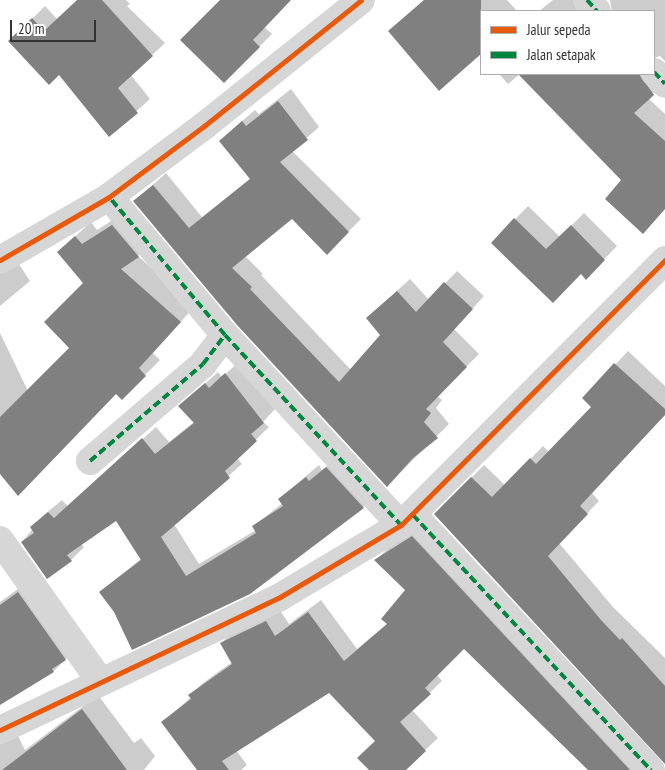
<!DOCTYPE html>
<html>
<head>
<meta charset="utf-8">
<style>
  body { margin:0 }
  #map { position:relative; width:665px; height:770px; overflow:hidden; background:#fff; font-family:"PT Sans Narrow",sans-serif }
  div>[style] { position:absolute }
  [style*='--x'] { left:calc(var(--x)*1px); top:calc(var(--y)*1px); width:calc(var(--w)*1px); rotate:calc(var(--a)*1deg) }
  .shadow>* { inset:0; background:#0003 }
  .building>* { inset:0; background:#808080 }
  .minor>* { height:28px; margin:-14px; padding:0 14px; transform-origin:14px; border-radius:14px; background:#d6d6d6 }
  .quiet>* { height:4px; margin-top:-2px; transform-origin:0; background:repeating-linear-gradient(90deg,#00873e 0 8px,transparent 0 12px) }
  .cycleway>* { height:5px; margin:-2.5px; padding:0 2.5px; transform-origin:2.5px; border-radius:2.5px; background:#e8590c }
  span { translate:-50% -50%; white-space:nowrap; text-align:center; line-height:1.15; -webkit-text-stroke:5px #fff; paint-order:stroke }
  .legend { position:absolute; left:480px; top:10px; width:175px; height:65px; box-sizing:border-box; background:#fff; border:1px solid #adadad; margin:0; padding:6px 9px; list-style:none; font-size:15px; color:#323232 }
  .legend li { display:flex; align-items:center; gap:10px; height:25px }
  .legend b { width:25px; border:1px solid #adadad }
  .scale { position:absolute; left:10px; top:20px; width:86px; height:22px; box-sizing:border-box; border:2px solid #323232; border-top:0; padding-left:6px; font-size:15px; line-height:18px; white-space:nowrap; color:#323232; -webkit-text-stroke:4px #fff; paint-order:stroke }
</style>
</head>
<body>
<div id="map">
  <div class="shadow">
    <div style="clip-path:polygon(78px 0,126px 0,130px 4px,127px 6px,165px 43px,131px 75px,150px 99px,110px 135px,59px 74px,10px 41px,45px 6px,57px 19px)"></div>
    <div style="clip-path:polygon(221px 0,290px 0,264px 27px,272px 34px,224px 82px)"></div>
    <div style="clip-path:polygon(424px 0,507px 0,517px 11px,481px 11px,481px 53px,440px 89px,390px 31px)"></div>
    <div style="clip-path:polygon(553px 0,594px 0,606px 11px,539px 11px)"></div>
    <div style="clip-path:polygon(610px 0,665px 0,665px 61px,660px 56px,654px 58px,654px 11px,609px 11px,612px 11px)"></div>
    <div style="clip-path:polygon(499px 74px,654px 74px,665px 82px,648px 98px,665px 114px,665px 209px,623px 180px,520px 74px,508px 84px)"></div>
    <div style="clip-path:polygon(291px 89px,319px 127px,292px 151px,361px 219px,327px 253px,292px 218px,245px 256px,263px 274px,261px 275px,351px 370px,382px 335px,367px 318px,410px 279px,429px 300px,457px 271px,484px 296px,454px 329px,479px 354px,437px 396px,442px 400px,436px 408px,449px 424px,387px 486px,135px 201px,166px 173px,202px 217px,251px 178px,233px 129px,255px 110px,259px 114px)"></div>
    <div style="clip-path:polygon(528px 206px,560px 237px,584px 213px,617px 246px,586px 278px,581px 273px,492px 243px)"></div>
    <div style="clip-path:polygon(127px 211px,153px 242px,138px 256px,194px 307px,153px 353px,160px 360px,122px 398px,116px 393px,0 472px,0 333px,28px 391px,71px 348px,85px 283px,58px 252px,91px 222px,97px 230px)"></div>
    <div style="clip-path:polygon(17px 261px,30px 281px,0 306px,0 263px)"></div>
    <div style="clip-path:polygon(628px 351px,665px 386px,665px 414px,592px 493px,599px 501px,559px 543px,613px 607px,665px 658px,665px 765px,664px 759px,435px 514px,484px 465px,505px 485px,543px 446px,549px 452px,593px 406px,584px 398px)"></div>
    <div style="clip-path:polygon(239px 362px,275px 409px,263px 422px,269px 427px,237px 458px,242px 464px,174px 524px,199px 564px,256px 530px,253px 526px,283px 503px,280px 499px,293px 487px,319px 465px,322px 470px,340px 456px,376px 495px,363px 507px,249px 593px,115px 611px,100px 592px,142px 558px,117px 520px,81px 544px,84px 547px,71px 560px,22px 542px,44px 515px,62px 500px,68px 506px,156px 427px,169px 442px,194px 422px,180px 406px,218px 372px,222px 377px)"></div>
    <div style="clip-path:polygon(425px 525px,655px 770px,590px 770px,464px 648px,437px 675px,442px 681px,412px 710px,438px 738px,404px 770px,370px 770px,377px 740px,329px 691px,236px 750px,247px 765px,241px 770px,199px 770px,163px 722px,191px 697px,190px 695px,203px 683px,232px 662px,221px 643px,234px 631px,279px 609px,289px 624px,321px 600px,357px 649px,388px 623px,407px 590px,376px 560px,388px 548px)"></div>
    <div style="clip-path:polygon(33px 578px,69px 656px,54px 671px,0 704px,0 602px)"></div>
    <div style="clip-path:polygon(98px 695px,134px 743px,141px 738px,155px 756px,144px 770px,0 770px,0 730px,15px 730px,25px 750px)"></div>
  </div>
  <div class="building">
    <div style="clip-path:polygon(77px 0,102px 0,153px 56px,118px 88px,138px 113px,109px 137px,59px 75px,49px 85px,8px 41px,32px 18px,44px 31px)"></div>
    <div style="clip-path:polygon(220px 0,291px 0,253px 40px,260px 47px,224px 83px,180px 40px)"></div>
    <div style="clip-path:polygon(424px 0,481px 0,481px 54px,439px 91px,388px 31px)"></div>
    <div style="clip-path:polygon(518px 74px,639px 74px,654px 95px,634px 113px,665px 141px,665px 209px,643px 234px,605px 199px,621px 180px)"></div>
    <div style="clip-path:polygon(278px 101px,308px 140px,280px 162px,349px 232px,327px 255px,292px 219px,232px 268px,252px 287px,250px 289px,339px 382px,380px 335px,366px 318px,397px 291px,416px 312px,444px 282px,473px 309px,443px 342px,467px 367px,426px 409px,431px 413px,424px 422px,438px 438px,413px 458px,387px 487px,237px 325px,133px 201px,153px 185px,189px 228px,250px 179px,219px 141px,242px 121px,246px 126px)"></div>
    <div style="clip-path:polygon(514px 218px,546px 249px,571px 225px,605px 260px,586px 280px,581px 274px,553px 303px,491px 243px)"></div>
    <div style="clip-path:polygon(112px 225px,139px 257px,121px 269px,181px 322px,139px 368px,146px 376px,122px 400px,116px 394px,18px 496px,0 474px,0 417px,69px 348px,44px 322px,83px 283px,57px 252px,75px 236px,82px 244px)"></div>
    <div style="clip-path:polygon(614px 363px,665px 409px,665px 415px,580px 506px,588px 514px,548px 556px,601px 620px,620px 640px,622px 638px,665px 686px,665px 764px,434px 514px,471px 477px,492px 497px,530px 458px,536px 464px,591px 407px,582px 398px)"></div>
    <div style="clip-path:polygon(225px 373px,264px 423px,251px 434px,257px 441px,225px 471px,230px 478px,161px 537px,186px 576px,256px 533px,252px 526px,283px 506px,278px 499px,306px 477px,309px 481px,326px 467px,364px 508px,250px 594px,132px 650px,114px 612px,99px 592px,141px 560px,116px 521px,67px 555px,72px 561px,47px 579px,21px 542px,34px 533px,30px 527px,48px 512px,54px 518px,142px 438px,155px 454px,194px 423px,178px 406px,205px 383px,209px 388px)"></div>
    <div style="clip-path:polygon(412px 536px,630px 770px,588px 770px,464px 649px,425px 688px,431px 694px,400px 722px,426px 751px,406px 770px,369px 770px,357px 758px,375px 741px,329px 693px,222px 761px,229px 770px,197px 770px,161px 722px,191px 699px,188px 695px,232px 664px,220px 643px,266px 621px,275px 636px,308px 612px,344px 661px,387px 624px,381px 619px,405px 590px,374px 560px)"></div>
    <div style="clip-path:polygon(18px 592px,66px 660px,52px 669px,54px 672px,0 705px,0 605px)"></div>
    <div style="clip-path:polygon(82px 709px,127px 770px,2px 770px)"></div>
  </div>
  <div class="minor">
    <div style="--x:587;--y:0;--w:15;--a:48"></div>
    <div style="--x:654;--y:72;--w:16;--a:47"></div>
    <div style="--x:0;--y:260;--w:126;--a:-30"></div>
    <div style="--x:109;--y:197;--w:119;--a:-36.8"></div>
    <div style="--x:204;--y:126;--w:201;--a:-38.7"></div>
    <div style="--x:225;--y:335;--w:259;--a:47.2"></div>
    <div style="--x:90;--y:461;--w:149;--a:-40.6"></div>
    <div style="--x:203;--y:364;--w:36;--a:-53"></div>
    <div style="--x:225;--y:335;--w:180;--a:-130"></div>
    <div style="--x:413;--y:515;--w:349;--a:47"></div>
    <div style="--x:0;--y:540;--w:174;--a:54.6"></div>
    <div style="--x:0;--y:730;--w:310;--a:-25.4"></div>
    <div style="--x:280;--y:597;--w:141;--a:-30.8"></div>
    <div style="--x:401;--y:525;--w:374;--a:-45.1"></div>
  </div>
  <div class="quiet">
    <div style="--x:587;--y:0;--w:15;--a:48"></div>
    <div style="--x:654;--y:72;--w:16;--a:47"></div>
    <div style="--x:225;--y:335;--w:259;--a:47.2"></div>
    <div style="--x:90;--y:461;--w:149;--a:-40.6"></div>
    <div style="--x:203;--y:364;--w:36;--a:-53"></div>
    <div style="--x:225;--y:335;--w:180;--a:-130"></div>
    <div style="--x:413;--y:515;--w:349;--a:47"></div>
  </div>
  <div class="cycleway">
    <div style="--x:0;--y:260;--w:126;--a:-30"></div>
    <div style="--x:109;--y:197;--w:119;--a:-36.8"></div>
    <div style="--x:204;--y:126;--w:201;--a:-38.7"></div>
    <div style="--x:0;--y:730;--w:310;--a:-25.4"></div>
    <div style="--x:280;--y:597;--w:141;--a:-30.8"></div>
    <div style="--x:401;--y:525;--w:374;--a:-45.1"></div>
  </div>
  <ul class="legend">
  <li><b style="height:6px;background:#e8590c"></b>Jalur sepeda</li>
  <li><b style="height:6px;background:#00873e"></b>Jalan setapak</li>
  </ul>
  <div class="scale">20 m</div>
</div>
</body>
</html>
